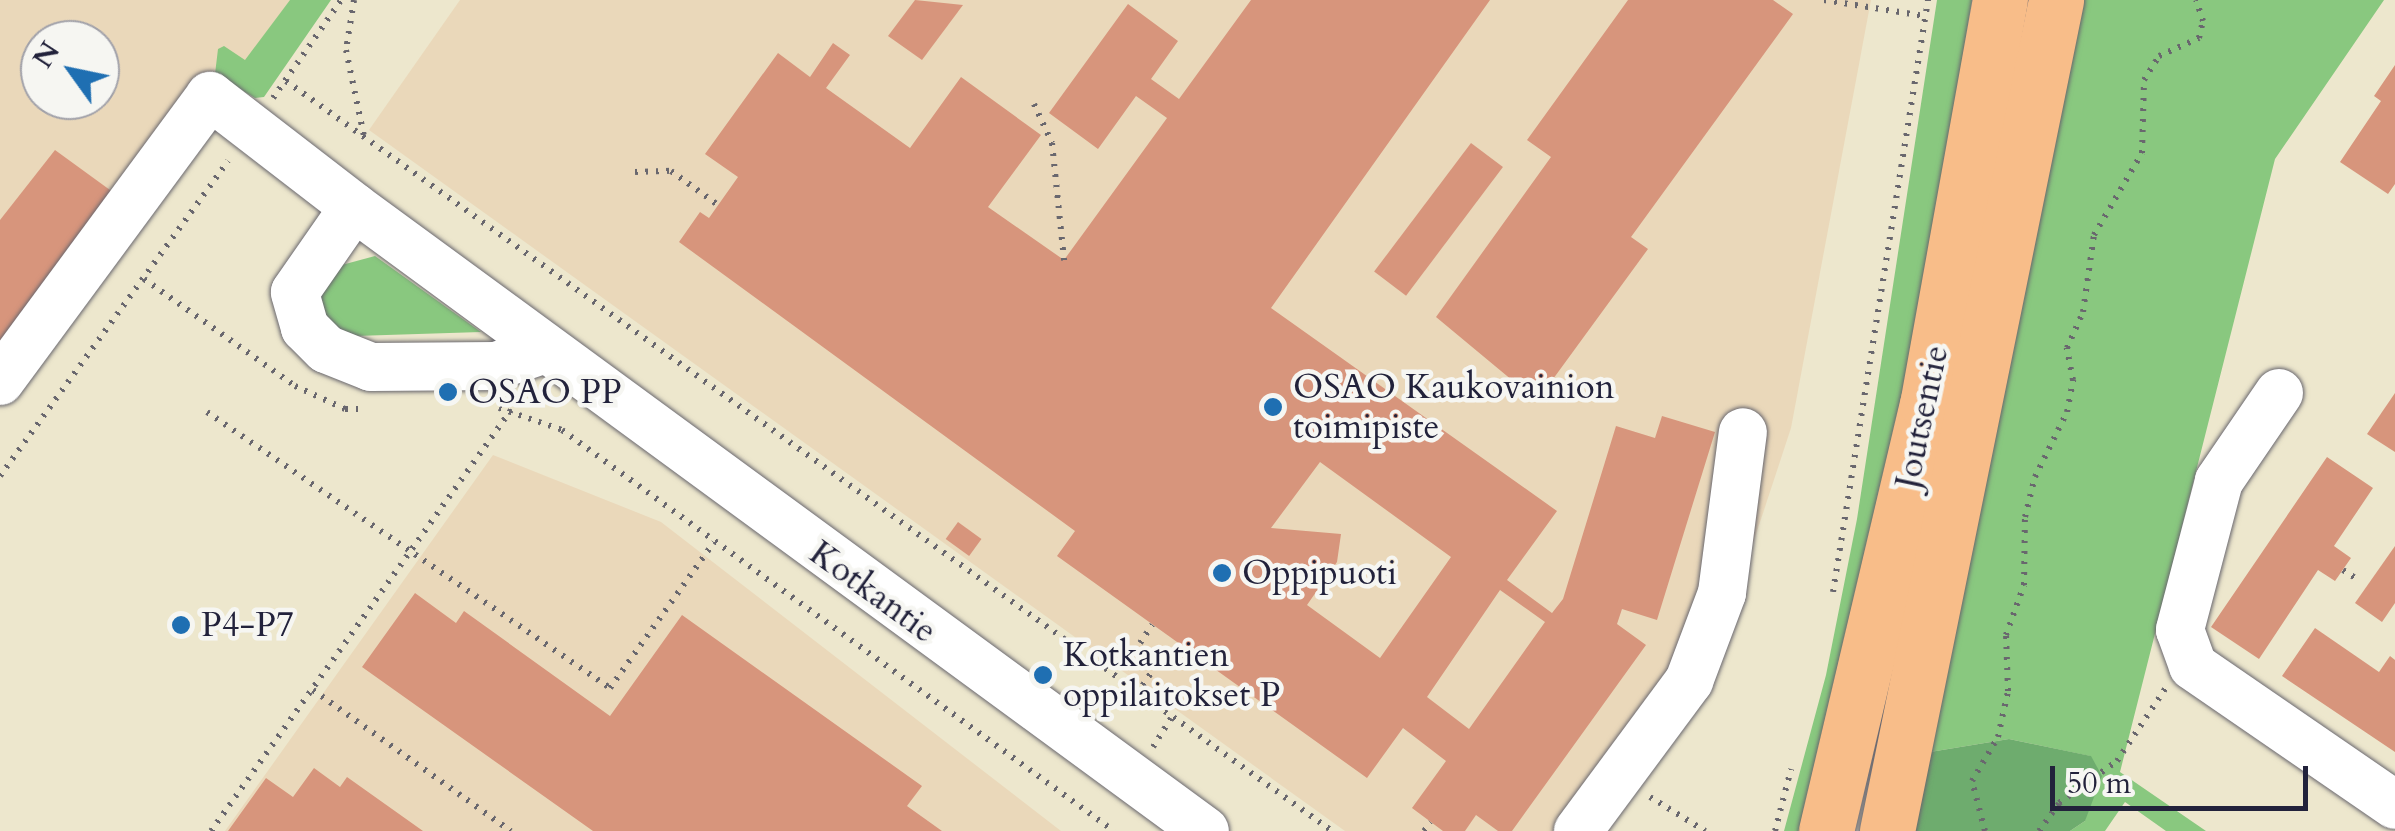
<!DOCTYPE html>
<html>
<head>
<meta charset="utf-8">
<style>
  body { margin:0 }
  #map { position:relative; width:2395px; height:831px; overflow:hidden; background:#ede7cd; font-family:Cardo,serif }
  div>[style] { position:absolute }
  [style*='--x'] { left:calc(var(--x)*1px); top:calc(var(--y)*1px); width:calc(var(--w)*1px); rotate:calc(var(--a)*1deg) }
  .built>* { inset:0; background:#ead8ba }
  .green>* { inset:0; background:#89c87f }
  .forest>* { inset:0; background:#6eac6e }
  .building>* { inset:0; background:#d7957c; transform-origin:0 0 }
  .path>* { height:6px; margin-top:-3px; transform-origin:0; background:repeating-linear-gradient(90deg,#69676e 0 2.5px,transparent 0 10.5px) }
  .roads { filter:drop-shadow(0 0 2px #69676e) drop-shadow(0 0 2px #69676e) }
  .minor>* { height:48px; margin:-24px; padding:0 24px; transform-origin:24px; border-radius:24px; background:#fff }
  .major>* { height:55px; margin:-27.5px; padding:0 27.5px; transform-origin:27.5px; border-radius:27.5px; background:#f8bd89 }
  .dots>* { width:28px; height:28px; translate:-50% -50%; box-sizing:border-box; border:5px solid #f6f6f2; border-radius:50% }
  span { translate:-50% -50%; white-space:nowrap; text-align:center; line-height:1.15; -webkit-text-stroke:9px #f6f6f2; paint-order:stroke }
  .poi-label { font-size:35px; color:#22223b }
  .left { translate:0 -50%; text-align:left }
  .street-label { font-size:35px; color:#22223b }
  .north { position:absolute; left:20px; top:20px; width:100px; height:100px; box-sizing:border-box; background:#f6f6f2; border:2px solid #a1a1a9; border-radius:50%; rotate:303deg; font-size:28px; font-weight:700; line-height:40px; text-align:center; color:#22223b }
  .north::after { content:''; display:block; margin:auto; width:35px; height:45px; background:#1f6fb2; clip-path:polygon(50% 0,100% 100%,50% 72%,0 100%) }
  .scale { position:absolute; left:2050px; top:766px; width:258px; height:45px; box-sizing:border-box; border:5px solid #22223b; border-top:0; padding-left:12px; font-size:30px; line-height:35px; white-space:nowrap; color:#22223b; -webkit-text-stroke:8px #f6f6f2; paint-order:stroke }
</style>
</head>
<body>
<div id="map">
  <div class="built">
    <div style="clip-path:polygon(evenodd,0 0,295px 0,0 406px,0 0,40px 40px,100px 40px,100px 100px,40px 100px,40px 40px)"></div>
    <div style="clip-path:polygon(460px 0,1871px 0,1791px 428px,1705px 689px,1606px 831px,1345px 831px,369px 130px)"></div>
    <div style="clip-path:polygon(493px 455px,661px 522px,1061px 831px,225px 831px)"></div>
  </div>
  <div class="green">
    <div style="clip-path:polygon(290px 0,331px 0,264px 97px,255px 98px,215px 74px,218px 49px,224px 46px,245px 60px)"></div>
    <div style="clip-path:polygon(1937px 0,1972px 0,1923px 299px,1805px 831px,1784px 831px,1826px 675px,1857px 519px)"></div>
    <div style="clip-path:polygon(2076px 0,2384px 0,2275px 159px,2120px 772px,2206px 831px,2166px 831px,2125px 802px,2105px 831px,2070px 831px,2085px 821px,2090px 756px,2009px 739px,1930px 752px)"></div>
    <div style="clip-path:polygon(375px 256px,481px 332px,355px 336px,332px 325px,319px 308px,324px 285px,338px 266px)"></div>
  </div>
  <div class="forest">
    <div style="clip-path:polygon(2009px 739px,2091px 756px,2102px 776px,2085px 821px,2070px 831px,1909px 831px,1930px 752px)"></div>
  </div>
  <div class="building">
    <div style="clip-path:polygon(915px 0,963px 5px,922px 60px,888px 36px)"></div>
    <div style="clip-path:polygon(evenodd,1251px 0,1490px 0,1271px 308px,1557px 511px,1507px 580px,1552px 613px,1563px 599px,1616px 426px,1655px 438px,1662px 416px,1715px 432px,1657px 620px,1622px 609px,1617px 624px,1646px 645px,1512px 831px,1498px 831px,1476px 815px,1465px 831px,1443px 831px,1412px 808px,1446px 761px,1403px 728px,1367px 778px,1057px 556px,1075px 531px,679px 242px,700px 212px,709px 218px,738px 177px,705px 154px,778px 53px,810px 77px,833px 43px,850px 55px,826px 88px,910px 148px,961px 77px,1041px 135px,988px 207px,1064px 260px,1167px 118px,1136px 96px,1098px 149px,1049px 113px,1128px 4px,1178px 41px,1151px 79px,1179px 99px,1251px 0,1320px 462px,1451px 557px,1380px 658px,1307px 605px,1337px 562px,1341px 534px,1271px 528px,1320px 462px,1251px 0,1500px 590px,1545px 622px,1469px 729px,1427px 697px,1500px 590px)"></div>
    <div style="clip-path:polygon(1628px 0,1773px 0,1793px 14px,1631px 237px,1648px 249px,1537px 401px,1436px 317px,1551px 157px,1527px 140px)"></div>
    <div style="clip-path:polygon(2395px 65px,2395px 184px,2388px 194px,2340px 162px,2381px 101px,2374px 96px)"></div>
    <div style="left:1471px;top:143px;width:40px;height:161px;rotate:37deg"></div>
    <div style="clip-path:polygon(55px 150px,121px 198px,0 363px,0 220px)"></div>
    <div style="clip-path:polygon(2395px 393px,2395px 452px,2367px 434px)"></div>
    <div style="clip-path:polygon(2327px 457px,2373px 488px,2334px 546px,2351px 558px,2335px 581px,2318px 570px,2259px 659px,2211px 627px)"></div>
    <div style="left:958px;top:522px;width:29px;height:21px;rotate:36deg"></div>
    <div style="clip-path:polygon(2395px 546px,2395px 603px,2382px 622px,2355px 603px)"></div>
    <div style="clip-path:polygon(415px 593px,456px 623px,464px 611px,610px 716px,682px 615px,922px 786px,907px 806px,942px 831px,593px 831px,362px 667px)"></div>
    <div style="clip-path:polygon(2315px 628px,2379px 672px,2390px 656px,2395px 660px,2395px 752px,2282px 676px)"></div>
    <div style="clip-path:polygon(314px 768px,340px 787px,347px 777px,423px 831px,228px 831px,266px 778px,293px 797px)"></div>
  </div>
  <div class="path">
    <div style="--x:354;--y:0;--w:51;--a:99.1"></div>
    <div style="--x:346;--y:50;--w:88;--a:78.2"></div>
    <div style="--x:1824;--y:0;--w:102;--a:9"></div>
    <div style="--x:286;--y:81;--w:1287;--a:35.64"></div>
    <div style="--x:273;--y:98;--w:119;--a:-55.2"></div>
    <div style="--x:1034;--y:104;--w:43;--a:65.2"></div>
    <div style="--x:1052;--y:143;--w:118;--a:84.1"></div>
    <div style="--x:635;--y:172;--w:36;--a:-2"></div>
    <div style="--x:671;--y:171;--w:58;--a:35.9"></div>
    <div style="--x:144;--y:279;--w:185;--a:35.3"></div>
    <div style="--x:295;--y:386;--w:55;--a:24.7"></div>
    <div style="--x:345;--y:409;--w:17;--a:0"></div>
    <div style="--x:499;--y:408;--w:67;--a:19.2"></div>
    <div style="--x:562;--y:430;--w:682;--a:36"></div>
    <div style="--x:207;--y:412;--w:488;--a:34.4"></div>
    <div style="--x:610;--y:688;--w:179;--a:-54.5"></div>
    <div style="--x:0;--y:476;--w:389;--a:-54.1"></div>
    <div style="--x:2343;--y:570;--w:17;--a:33"></div>
    <div style="--x:1833;--y:592;--w:600;--a:-80.88"></div>
    <div style="--x:1140;--y:643;--w:22;--a:-56"></div>
    <div style="--x:313;--y:690;--w:243;--a:35.5"></div>
    <div style="--x:1137;--y:694;--w:43;--a:-56.3"></div>
    <div style="--x:1153;--y:747;--w:34;--a:-58"></div>
    <div style="--x:1650;--y:797;--w:65;--a:31.7"></div>
    <div style="--x:211;--y:831;--w:517;--a:-54.53"></div>
    <div style="--x:1424;--y:831;--w:11;--a:-52"></div>
    <div style="--x:1775;--y:831;--w:64;--a:-75.5"></div>
    <div style="--x:1985;--y:831;--w:52;--a:-104.6"></div>
    <div style="--x:1972;--y:781;--w:51;--a:-59.4"></div>
    <div style="--x:1998;--y:737;--w:47;--a:-77.7"></div>
    <div style="--x:2008;--y:691;--w:56;--a:-92"></div>
    <div style="--x:2006;--y:635;--w:53;--a:-70.2"></div>
    <div style="--x:2024;--y:585;--w:68;--a:-89.2"></div>
    <div style="--x:2025;--y:517;--w:41;--a:-76"></div>
    <div style="--x:2035;--y:477;--w:72;--a:-63.8"></div>
    <div style="--x:2067;--y:412;--w:33;--a:-79"></div>
    <div style="--x:2073;--y:380;--w:33;--a:-101"></div>
    <div style="--x:2067;--y:348;--w:39;--a:-66"></div>
    <div style="--x:2083;--y:312;--w:78;--a:-81.9"></div>
    <div style="--x:2094;--y:235;--w:95;--a:-59.7"></div>
    <div style="--x:2142;--y:153;--w:73;--a:-88.4"></div>
    <div style="--x:2144;--y:80;--w:28;--a:-58"></div>
    <div style="--x:2159;--y:56;--w:44;--a:-24.2"></div>
    <div style="--x:2199;--y:38;--w:17;--a:-77"></div>
    <div style="--x:2203;--y:21;--w:22;--a:-108"></div>
    <div style="--x:2039;--y:831;--w:34;--a:-54"></div>
    <div style="--x:2059;--y:803;--w:72;--a:-35.9"></div>
    <div style="--x:2117;--y:761;--w:87;--a:-56.3"></div>
  </div>
  <div class="roads">
    <div class="minor">
      <div style="--x:542;--y:350;--w:49;--a:160.8"></div>
      <div style="--x:496;--y:366;--w:125;--a:179.5"></div>
      <div style="--x:371;--y:367;--w:48;--a:-158.2"></div>
      <div style="--x:326;--y:349;--w:30;--a:-135"></div>
      <div style="--x:305;--y:328;--w:37;--a:-106"></div>
      <div style="--x:295;--y:292;--w:103;--a:-55.2"></div>
      <div style="--x:354;--y:207;--w:1055;--a:36.25"></div>
      <div style="--x:0;--y:381;--w:354;--a:-53.6"></div>
      <div style="--x:210;--y:96;--w:182;--a:37.6"></div>
      <div style="--x:2279;--y:393;--w:107;--a:124.3"></div>
      <div style="--x:2219;--y:481;--w:154;--a:104.7"></div>
      <div style="--x:2180;--y:630;--w:38;--a:70"></div>
      <div style="--x:2193;--y:666;--w:245;--a:34.5"></div>
      <div style="--x:1578;--y:831;--w:187;--a:-53.5"></div>
      <div style="--x:1689;--y:681;--w:94;--a:-69.4"></div>
      <div style="--x:1722;--y:593;--w:162;--a:-82.6"></div>
    </div>
    <div class="major">
      <div style="--x:1826;--y:831;--w:438;--a:-76.7"></div>
      <div style="--x:1927;--y:405;--w:412;--a:-79.8"></div>
      <div style="--x:1887;--y:831;--w:848;--a:-78.5"></div>
    </div>
  </div>
  <div class="dots">
    <div style="left:448px;top:392px;background:#1f6fb2"></div>
    <div style="left:1273px;top:407px;background:#1f6fb2"></div>
    <div style="left:1222px;top:573px;background:#1f6fb2"></div>
    <div style="left:181px;top:625px;background:#1f6fb2"></div>
    <div style="left:1043px;top:675px;background:#1f6fb2"></div>
  </div>
  <div class="poi-label">
    <span class="left" style="left:1293px;top:407px">OSAO Kaukovainion<br>toimipiste</span>
    <span class="left" style="left:468px;top:392px">OSAO PP</span>
    <span class="left" style="left:1242px;top:573px">Oppipuoti</span>
    <span class="left" style="left:201px;top:625px">P4-P7</span>
    <span class="left" style="left:1063px;top:675px">Kotkantien<br>oppilaitokset P</span>
  </div>
  <div class="street-label">
    <span style="left:1922px;top:417px;rotate:-78deg">Joutsentie</span>
    <span style="left:873px;top:592px;rotate:36deg">Kotkantie</span>
  </div>
  <div class="north">N</div>
  <div class="scale">50 m</div>
</div>
</body>
</html>
